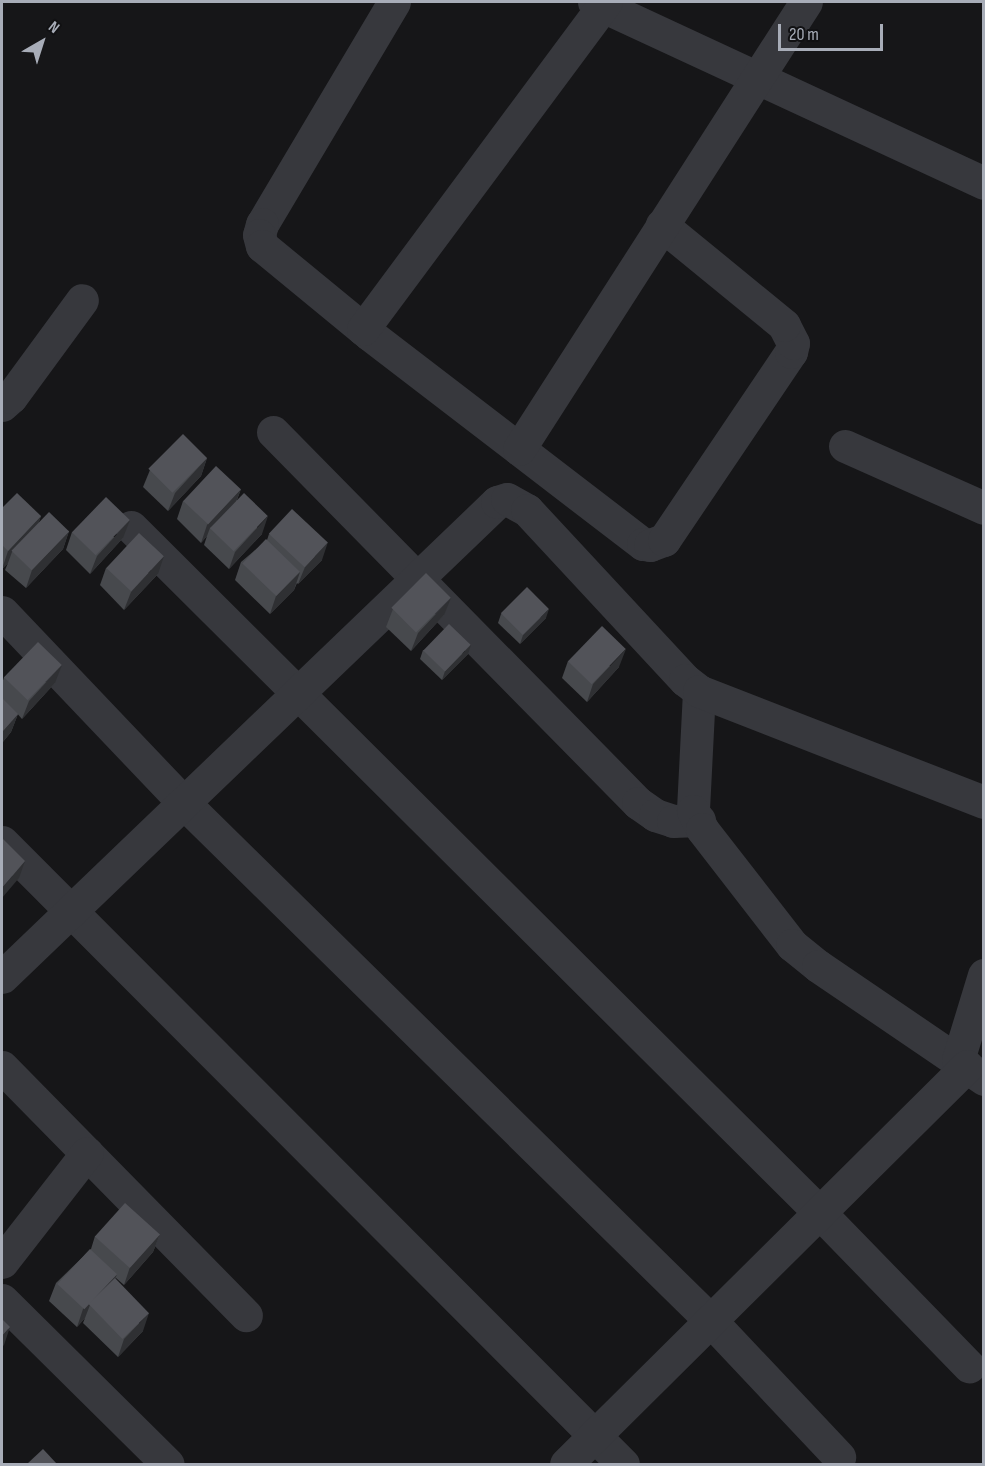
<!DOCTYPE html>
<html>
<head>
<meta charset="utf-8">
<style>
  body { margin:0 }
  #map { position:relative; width:985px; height:1466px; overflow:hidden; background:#161618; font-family:"Sofia Sans Condensed",sans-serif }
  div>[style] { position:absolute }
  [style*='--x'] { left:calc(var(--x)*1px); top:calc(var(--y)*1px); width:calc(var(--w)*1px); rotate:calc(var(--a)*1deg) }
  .minor>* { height:33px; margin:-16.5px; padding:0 16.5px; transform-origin:16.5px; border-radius:16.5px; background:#37383d }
  .wall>* { inset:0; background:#47494d }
  .shaded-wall>* { inset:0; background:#2f3033 }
  .building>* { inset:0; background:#525359; transform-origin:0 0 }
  span { translate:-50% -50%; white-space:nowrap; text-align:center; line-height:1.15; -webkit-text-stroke:4.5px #111113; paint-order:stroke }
  .frame { position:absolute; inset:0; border:3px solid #a8adb8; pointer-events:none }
  .north { position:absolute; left:12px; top:12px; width:60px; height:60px; -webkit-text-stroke:4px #111113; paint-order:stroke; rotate:39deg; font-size:16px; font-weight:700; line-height:24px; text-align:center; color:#a8adb8 }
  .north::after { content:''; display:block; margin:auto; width:21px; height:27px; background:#a8adb8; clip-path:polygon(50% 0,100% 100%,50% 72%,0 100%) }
  .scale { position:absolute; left:778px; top:24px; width:105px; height:27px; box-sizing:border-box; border:3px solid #a8adb8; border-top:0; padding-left:8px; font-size:18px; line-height:21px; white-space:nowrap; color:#a8adb8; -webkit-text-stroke:4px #111113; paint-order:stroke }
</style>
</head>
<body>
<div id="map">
  <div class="minor">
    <div style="--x:394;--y:2;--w:258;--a:120.7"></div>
    <div style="--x:262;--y:224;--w:11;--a:105"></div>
    <div style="--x:259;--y:235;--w:11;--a:75"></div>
    <div style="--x:262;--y:246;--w:139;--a:39.4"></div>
    <div style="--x:369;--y:334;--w:345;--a:37.5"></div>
    <div style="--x:643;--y:544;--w:7;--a:8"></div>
    <div style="--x:650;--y:545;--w:15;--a:-20"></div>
    <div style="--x:664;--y:540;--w:227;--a:-56"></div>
    <div style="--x:791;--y:352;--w:9;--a:-77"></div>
    <div style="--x:793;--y:343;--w:20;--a:-117"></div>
    <div style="--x:784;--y:325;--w:158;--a:-140.7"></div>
    <div style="--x:594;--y:2;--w:430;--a:24.9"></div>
    <div style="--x:363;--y:329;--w:407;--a:-53.4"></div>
    <div style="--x:2;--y:405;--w:12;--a:-42"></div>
    <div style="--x:11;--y:397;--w:120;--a:-53.8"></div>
    <div style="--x:273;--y:432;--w:520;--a:45.47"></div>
    <div style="--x:638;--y:803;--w:21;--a:35"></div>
    <div style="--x:655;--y:815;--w:19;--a:18"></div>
    <div style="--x:673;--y:821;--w:26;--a:-2"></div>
    <div style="--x:845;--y:446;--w:152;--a:24"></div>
    <div style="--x:519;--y:449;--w:531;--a:-57.3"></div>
    <div style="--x:131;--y:527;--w:972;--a:44.87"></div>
    <div style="--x:820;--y:1213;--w:214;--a:45.8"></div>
    <div style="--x:2;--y:612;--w:264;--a:46.4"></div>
    <div style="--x:184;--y:803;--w:739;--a:44.51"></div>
    <div style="--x:711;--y:1321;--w:187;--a:46.7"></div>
    <div style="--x:699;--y:691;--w:120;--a:92.9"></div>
    <div style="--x:693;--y:811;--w:20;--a:63"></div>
    <div style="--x:702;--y:829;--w:147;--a:52.2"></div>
    <div style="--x:792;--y:945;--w:33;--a:39"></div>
    <div style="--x:818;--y:966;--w:201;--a:34.2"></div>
    <div style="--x:2;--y:842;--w:879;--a:45.05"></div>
    <div style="--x:2;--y:977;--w:686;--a:-43.82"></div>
    <div style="--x:497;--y:502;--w:10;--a:-17"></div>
    <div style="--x:507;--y:499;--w:23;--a:29"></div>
    <div style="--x:527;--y:510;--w:232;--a:47.1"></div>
    <div style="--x:685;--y:680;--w:18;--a:38"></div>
    <div style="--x:699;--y:691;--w:306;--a:21.3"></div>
    <div style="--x:958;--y:1060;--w:89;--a:-73"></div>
    <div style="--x:2;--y:1067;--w:348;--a:45.5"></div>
    <div style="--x:2;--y:1262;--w:138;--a:-52.1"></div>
    <div style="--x:2;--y:1300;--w:233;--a:44.7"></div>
    <div style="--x:566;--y:1464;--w:565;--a:-44.78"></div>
  </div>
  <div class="wall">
    <div style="clip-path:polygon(207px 458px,201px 476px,168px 511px,143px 487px,150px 470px)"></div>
    <div style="clip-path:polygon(241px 489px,237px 500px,262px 534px,229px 569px,204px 545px,207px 536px,201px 543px,177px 519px,183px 501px)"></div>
    <div style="clip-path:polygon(2px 508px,41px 516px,38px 524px,69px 531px,63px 549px,26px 588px,5px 570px,8px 563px,2px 569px)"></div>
    <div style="clip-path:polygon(72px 532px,123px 538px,90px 574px,66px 550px)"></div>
    <div style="clip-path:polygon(269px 534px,322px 560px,298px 584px,297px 583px,294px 590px,270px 614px,235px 580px,241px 562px,267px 540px)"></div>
    <div style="clip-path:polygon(106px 568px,158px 574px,124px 610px,100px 585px)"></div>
    <div style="clip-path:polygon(393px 609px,444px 615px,411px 651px,386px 627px)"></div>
    <div style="clip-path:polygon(501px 614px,546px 618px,520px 644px,498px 623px)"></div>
    <div style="clip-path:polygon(423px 650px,468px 654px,442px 680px,420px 659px)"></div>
    <div style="clip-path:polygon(568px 661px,619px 667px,587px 702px,562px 678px)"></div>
    <div style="clip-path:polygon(4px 677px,55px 683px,22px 719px,15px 711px,18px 714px,11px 732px,2px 743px,2px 684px)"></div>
    <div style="clip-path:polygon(160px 1234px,153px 1252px,124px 1285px,116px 1278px,115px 1278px,143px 1331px,118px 1357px,83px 1323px,85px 1318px,77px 1327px,49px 1301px,56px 1283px,91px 1249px,95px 1236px)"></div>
  </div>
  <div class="shaded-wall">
    <div style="clip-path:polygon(207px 458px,201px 476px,168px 511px,175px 493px)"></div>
    <div style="clip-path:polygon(241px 489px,234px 507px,210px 528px,207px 536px,201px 543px,207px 525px)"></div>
    <div style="clip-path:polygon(41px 516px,35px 534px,12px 552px,8px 563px,2px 569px,8px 551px)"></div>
    <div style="clip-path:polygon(268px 516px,262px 534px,229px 569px,235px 552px)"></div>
    <div style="clip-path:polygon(130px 520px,123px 538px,90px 574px,97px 556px)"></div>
    <div style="clip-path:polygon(69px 531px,63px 549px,26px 588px,32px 570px)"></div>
    <div style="clip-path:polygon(328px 542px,322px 560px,298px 584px,305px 567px)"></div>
    <div style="clip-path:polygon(164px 556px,158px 574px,124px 610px,131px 592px)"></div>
    <div style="clip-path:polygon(300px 572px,294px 590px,270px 614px,276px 596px)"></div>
    <div style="clip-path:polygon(451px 598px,444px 615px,411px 651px,418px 633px)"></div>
    <div style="clip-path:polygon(549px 609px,546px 618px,520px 644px,523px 635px)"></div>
    <div style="clip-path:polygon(471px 645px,468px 654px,442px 680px,445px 671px)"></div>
    <div style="clip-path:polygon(626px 649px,619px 667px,587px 702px,593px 684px)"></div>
    <div style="clip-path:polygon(62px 665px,55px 683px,22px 719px,29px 701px)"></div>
    <div style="clip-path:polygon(18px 714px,11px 732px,2px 743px,2px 732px)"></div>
    <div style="clip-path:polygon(25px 861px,19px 878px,2px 898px,2px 888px)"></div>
    <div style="clip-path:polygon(160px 1234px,153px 1252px,124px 1285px,130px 1267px)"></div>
    <div style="clip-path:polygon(117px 1274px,110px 1292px,90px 1305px,85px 1318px,77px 1327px,83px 1309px)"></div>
    <div style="clip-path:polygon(149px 1313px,143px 1331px,118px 1357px,124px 1339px)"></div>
    <div style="clip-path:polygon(10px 1327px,4px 1345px,2px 1347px,2px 1336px)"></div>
  </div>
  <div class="building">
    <div style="left:183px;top:434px;width:34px;height:49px;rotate:45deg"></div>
    <div style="left:216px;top:466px;width:34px;height:48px;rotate:43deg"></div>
    <div style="clip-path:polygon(17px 493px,41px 516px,8px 551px,2px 545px,2px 508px)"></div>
    <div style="left:244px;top:493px;width:33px;height:49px;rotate:44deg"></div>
    <div style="left:106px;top:497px;width:33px;height:49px;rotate:44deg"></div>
    <div style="left:292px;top:509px;width:49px;height:34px;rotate:43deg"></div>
    <div style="left:49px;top:512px;width:28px;height:54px;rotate:44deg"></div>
    <div style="left:139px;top:533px;width:34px;height:48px;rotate:43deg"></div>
    <div style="left:266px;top:539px;width:47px;height:34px;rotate:44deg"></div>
    <div style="left:426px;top:573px;width:35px;height:49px;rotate:45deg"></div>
    <div style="left:527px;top:587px;width:31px;height:37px;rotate:45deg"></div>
    <div style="left:449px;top:624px;width:30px;height:37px;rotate:44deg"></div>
    <div style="left:602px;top:626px;width:33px;height:49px;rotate:44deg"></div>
    <div style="left:38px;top:642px;width:33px;height:49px;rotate:44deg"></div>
    <div style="clip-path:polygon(2px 698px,18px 714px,2px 732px)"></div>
    <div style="clip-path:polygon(2px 838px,25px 861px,2px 888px)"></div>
    <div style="left:125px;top:1203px;width:47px;height:45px;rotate:42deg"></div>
    <div style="left:90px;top:1249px;width:37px;height:48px;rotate:43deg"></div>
    <div style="left:115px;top:1278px;width:49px;height:37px;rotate:46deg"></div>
    <div style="clip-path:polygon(2px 1319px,10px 1327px,2px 1336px)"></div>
    <div style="clip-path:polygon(43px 1449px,57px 1464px,27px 1464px)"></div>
  </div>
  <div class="frame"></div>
  <div class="north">N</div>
  <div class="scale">20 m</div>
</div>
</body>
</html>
